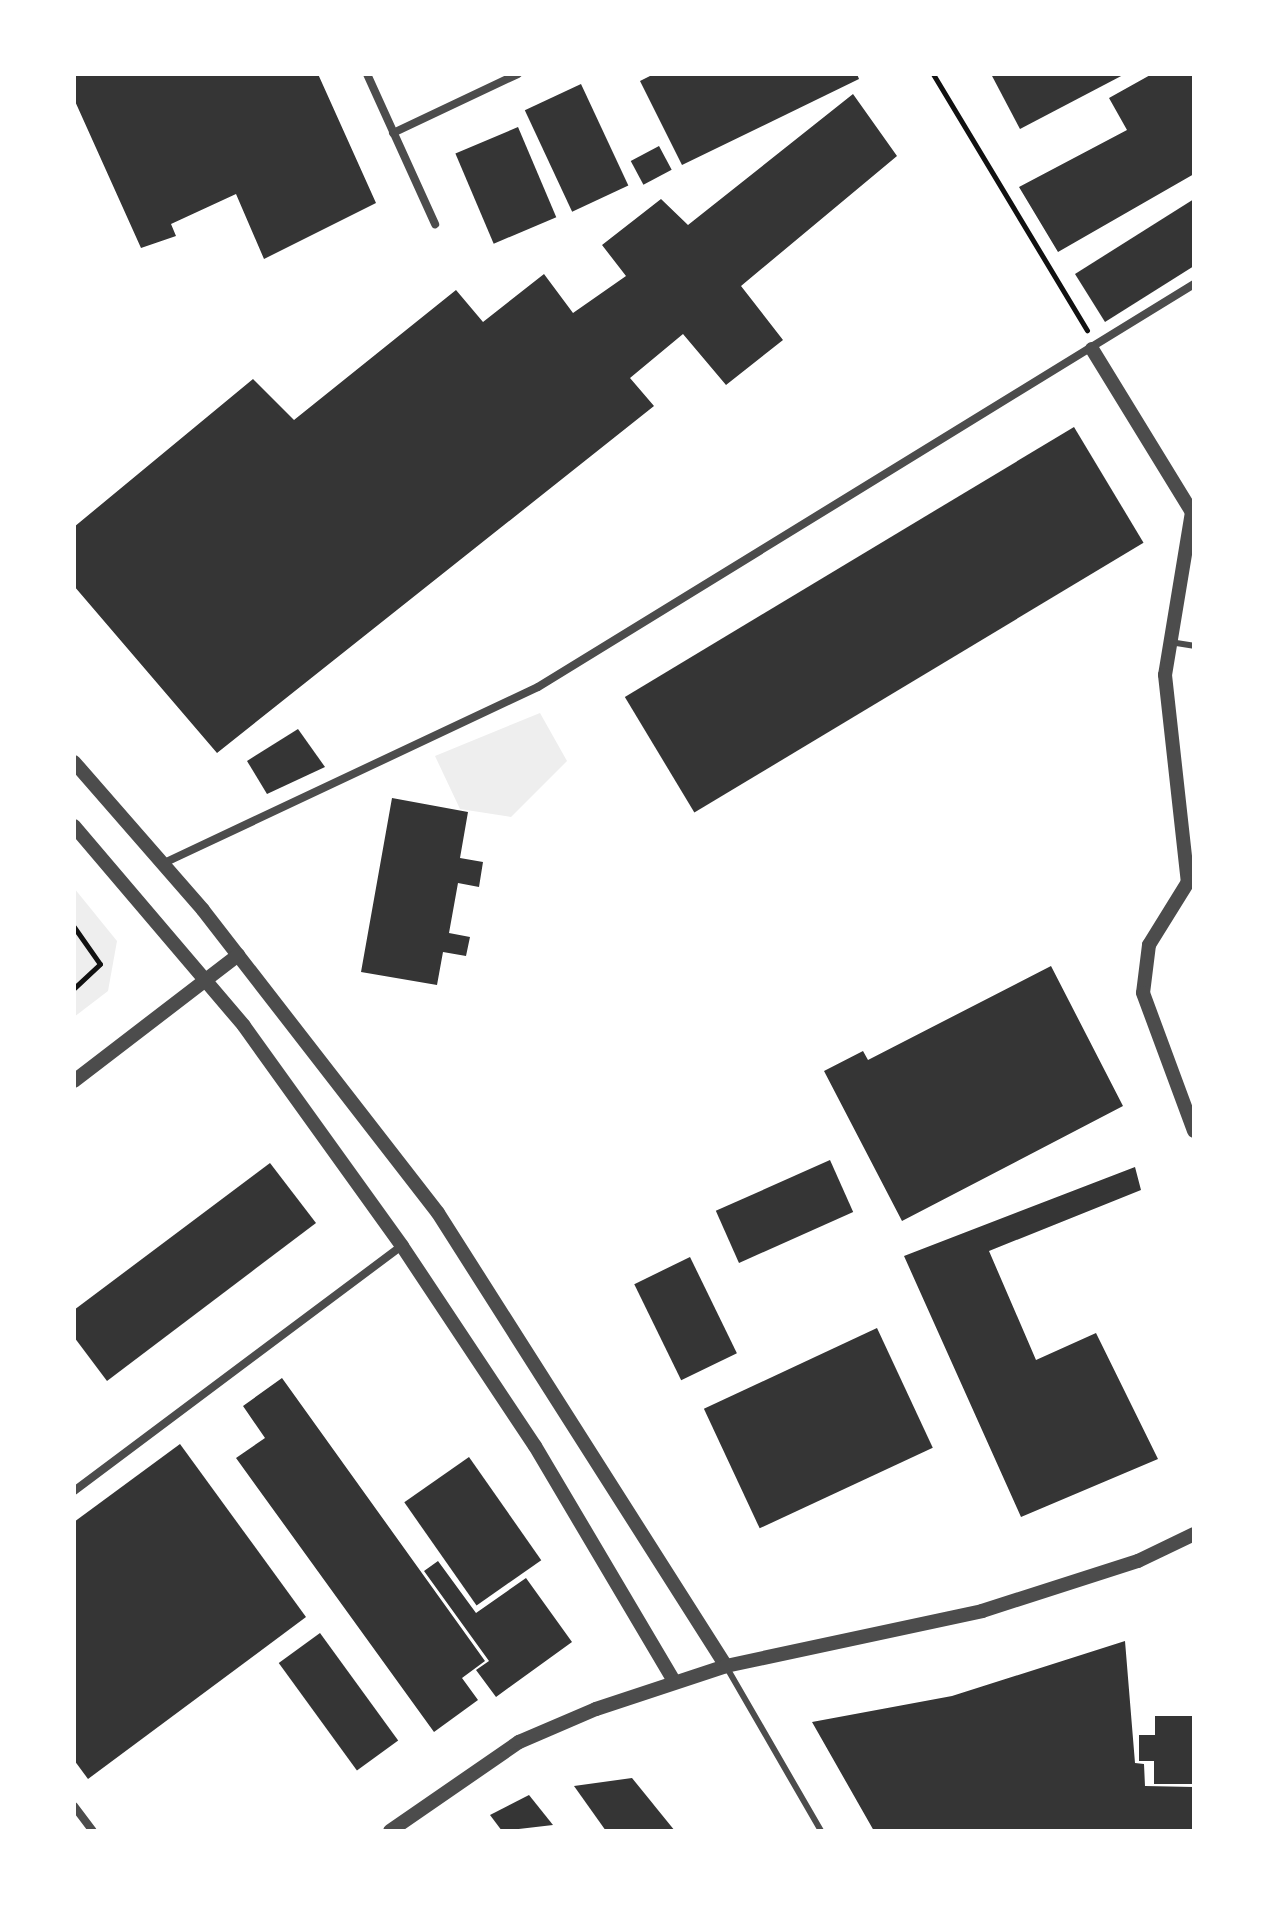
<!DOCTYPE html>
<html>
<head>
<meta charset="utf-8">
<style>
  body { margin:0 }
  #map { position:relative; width:1268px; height:1905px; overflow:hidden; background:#fff; font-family:Signika,sans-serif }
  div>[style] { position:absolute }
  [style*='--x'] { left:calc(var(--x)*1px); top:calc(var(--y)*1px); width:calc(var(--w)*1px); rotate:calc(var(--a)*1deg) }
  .green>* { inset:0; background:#eee }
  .building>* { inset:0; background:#353535; transform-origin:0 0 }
  .path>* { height:5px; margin:-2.5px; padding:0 2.5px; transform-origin:2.5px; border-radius:2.5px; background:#111 }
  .service>* { height:6px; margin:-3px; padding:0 3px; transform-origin:3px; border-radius:3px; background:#4c4c4c }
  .minor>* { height:8px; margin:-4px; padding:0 4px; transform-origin:4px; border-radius:4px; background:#4c4c4c }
  .tertiary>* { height:14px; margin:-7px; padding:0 7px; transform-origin:7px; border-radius:7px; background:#4c4c4c }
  span { translate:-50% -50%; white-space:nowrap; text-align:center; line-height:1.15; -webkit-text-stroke:6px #fff; paint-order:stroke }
  .frame { position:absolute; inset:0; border:76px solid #fff; pointer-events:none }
</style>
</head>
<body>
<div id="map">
  <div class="green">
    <div style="clip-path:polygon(540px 713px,567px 761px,511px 817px,460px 809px,435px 756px)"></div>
    <div style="clip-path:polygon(74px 888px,117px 941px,108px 991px,74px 1017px)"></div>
  </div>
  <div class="building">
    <div style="clip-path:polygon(74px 74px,318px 74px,376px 203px,264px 259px,236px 194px,171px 224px,176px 236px,141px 248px,74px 99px)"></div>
    <div style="clip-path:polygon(654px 74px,857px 74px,859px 79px,682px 165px,640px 81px)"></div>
    <div style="clip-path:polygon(991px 74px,1125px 74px,1020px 129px)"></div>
    <div style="clip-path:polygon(1152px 74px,1194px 74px,1194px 174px,1058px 252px,1019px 187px,1127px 130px,1109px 98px)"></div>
    <div style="left:581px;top:84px;width:112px;height:62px;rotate:65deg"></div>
    <div style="clip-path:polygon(853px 94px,897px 156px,741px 286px,783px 340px,726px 385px,683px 334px,630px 378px,654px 406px,217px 753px,74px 586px,74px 527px,253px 379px,294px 420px,456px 290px,483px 322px,544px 274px,573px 313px,626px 276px,602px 245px,661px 199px,688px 225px)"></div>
    <div style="left:518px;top:127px;width:98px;height:68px;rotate:67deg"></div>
    <div style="left:659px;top:146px;width:27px;height:32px;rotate:62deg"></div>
    <div style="clip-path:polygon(1194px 199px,1194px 266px,1105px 322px,1075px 274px)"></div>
    <div style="left:1074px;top:427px;width:135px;height:524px;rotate:59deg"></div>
    <div style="clip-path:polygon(298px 729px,325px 767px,267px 794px,247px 761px)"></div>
    <div style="clip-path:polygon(392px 798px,468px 812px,460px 858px,483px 862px,479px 887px,458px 883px,449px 933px,470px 937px,466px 956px,443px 952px,437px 985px,361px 972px)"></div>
    <div style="clip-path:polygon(1051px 966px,1123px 1106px,902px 1221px,824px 1071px,863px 1051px,868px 1060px)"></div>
    <div style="left:830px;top:1160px;width:57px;height:125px;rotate:66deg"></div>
    <div style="clip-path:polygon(270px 1163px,316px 1223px,107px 1381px,74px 1337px,74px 1310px)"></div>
    <div style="clip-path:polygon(1135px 1167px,1141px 1190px,989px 1251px,1036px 1360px,1096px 1333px,1158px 1459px,1021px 1517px,904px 1256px)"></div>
    <div style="left:690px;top:1257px;width:107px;height:62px;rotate:64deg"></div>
    <div style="left:877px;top:1328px;width:132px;height:191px;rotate:65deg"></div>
    <div style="clip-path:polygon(282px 1378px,485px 1661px,462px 1678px,478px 1700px,434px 1732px,236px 1458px,265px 1438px,243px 1406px)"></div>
    <div style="clip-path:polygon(180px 1444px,306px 1617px,88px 1779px,74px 1760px,74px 1522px)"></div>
    <div style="left:469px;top:1457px;width:126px;height:79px;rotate:55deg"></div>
    <div style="clip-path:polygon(438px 1561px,476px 1613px,526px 1578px,572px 1642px,496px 1697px,476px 1670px,489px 1661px,424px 1571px)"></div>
    <div style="left:320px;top:1633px;width:133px;height:51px;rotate:54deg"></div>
    <div style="clip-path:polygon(1125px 1641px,1135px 1763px,1144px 1764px,1145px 1786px,1194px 1787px,1194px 1831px,874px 1831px,812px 1722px,952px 1696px)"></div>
    <div style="clip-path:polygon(1155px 1716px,1194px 1716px,1194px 1784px,1154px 1784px,1154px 1761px,1139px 1761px,1139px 1735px,1155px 1735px)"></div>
    <div style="clip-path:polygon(632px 1778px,675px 1831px,606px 1831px,574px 1786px)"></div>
    <div style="clip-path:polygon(529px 1795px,553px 1825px,502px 1831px,490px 1815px)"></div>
  </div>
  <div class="path">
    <div style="--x:933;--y:74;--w:299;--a:59"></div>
    <div style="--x:74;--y:927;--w:45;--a:54.9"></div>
    <div style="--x:100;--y:964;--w:35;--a:137"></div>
  </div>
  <div class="service">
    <div style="--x:1170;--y:642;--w:24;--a:9"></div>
    <div style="--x:727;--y:1668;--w:188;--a:60"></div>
  </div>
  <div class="minor">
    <div style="--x:367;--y:74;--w:165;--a:65.6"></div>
    <div style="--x:393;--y:133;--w:138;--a:-25.3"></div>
    <div style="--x:164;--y:863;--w:413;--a:-25.2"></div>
    <div style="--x:538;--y:687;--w:770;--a:-31.56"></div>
    <div style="--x:74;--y:1491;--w:409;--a:-36.8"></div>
    <div style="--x:74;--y:1806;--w:31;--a:53"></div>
  </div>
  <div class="tertiary">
    <div style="--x:1092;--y:349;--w:191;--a:58.5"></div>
    <div style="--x:1192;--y:512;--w:165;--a:99.4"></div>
    <div style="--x:1165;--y:675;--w:208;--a:83.7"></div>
    <div style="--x:1188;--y:882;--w:74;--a:121.8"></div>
    <div style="--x:1149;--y:945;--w:48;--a:97.1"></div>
    <div style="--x:1143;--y:993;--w:147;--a:69.7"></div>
    <div style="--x:74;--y:762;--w:196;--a:48.9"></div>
    <div style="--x:203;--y:910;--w:383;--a:52.2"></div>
    <div style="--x:438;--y:1213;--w:537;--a:57.55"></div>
    <div style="--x:74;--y:826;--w:262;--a:49.6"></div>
    <div style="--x:244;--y:1026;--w:271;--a:54.3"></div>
    <div style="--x:402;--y:1246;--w:240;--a:56.4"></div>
    <div style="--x:535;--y:1446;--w:273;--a:59.4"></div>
    <div style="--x:74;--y:1081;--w:207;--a:-37.5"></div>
    <div style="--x:390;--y:1831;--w:157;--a:-34.6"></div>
    <div style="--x:519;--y:1742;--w:84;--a:-23.2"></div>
    <div style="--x:596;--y:1709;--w:137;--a:-18.3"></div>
    <div style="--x:726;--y:1666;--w:262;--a:-12.1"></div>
    <div style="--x:982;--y:1611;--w:164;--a:-17.8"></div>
    <div style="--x:1138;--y:1561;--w:62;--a:-25.7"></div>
  </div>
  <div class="frame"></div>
</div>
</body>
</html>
